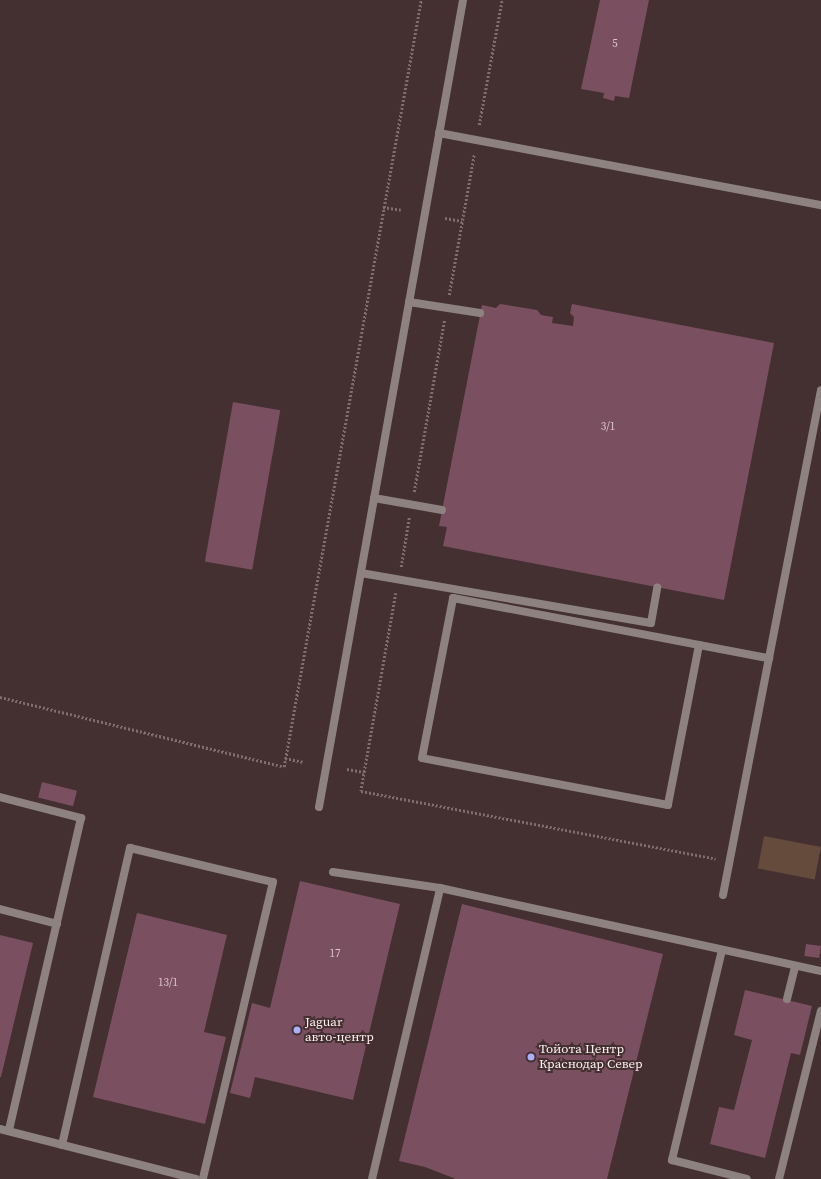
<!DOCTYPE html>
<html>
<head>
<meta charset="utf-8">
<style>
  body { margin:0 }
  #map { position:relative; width:821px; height:1179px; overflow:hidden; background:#442f31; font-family:"Source Serif 4",serif }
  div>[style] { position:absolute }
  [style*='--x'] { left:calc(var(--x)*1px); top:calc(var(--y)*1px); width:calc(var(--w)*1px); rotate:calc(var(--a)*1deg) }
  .green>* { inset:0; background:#654b3c; transform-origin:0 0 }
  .building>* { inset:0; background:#7a5060; transform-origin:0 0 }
  .path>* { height:2.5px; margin-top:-1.25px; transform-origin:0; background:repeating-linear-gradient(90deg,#806e6f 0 2px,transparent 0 4px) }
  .service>* { height:8px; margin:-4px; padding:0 4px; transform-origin:4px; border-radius:4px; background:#8d827f }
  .minor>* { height:8px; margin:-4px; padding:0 4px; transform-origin:4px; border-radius:4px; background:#8d827f }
  .dots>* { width:11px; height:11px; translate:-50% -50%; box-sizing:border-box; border:2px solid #442f31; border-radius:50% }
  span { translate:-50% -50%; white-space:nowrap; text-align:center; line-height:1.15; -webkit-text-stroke:4px #442f31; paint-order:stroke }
  .number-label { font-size:11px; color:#ddc8cd }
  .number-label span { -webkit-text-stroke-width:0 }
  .poi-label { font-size:13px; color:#fef0f1 }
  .left { translate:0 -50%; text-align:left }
</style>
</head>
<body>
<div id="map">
  <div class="green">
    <div style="left:764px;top:836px;width:58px;height:33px;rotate:11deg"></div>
  </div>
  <div class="building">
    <div style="clip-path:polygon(600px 0,649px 0,629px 98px,615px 96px,614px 101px,603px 98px,604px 93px,581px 89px)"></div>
    <div style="clip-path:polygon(500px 304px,537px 310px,541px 315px,553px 317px,552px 323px,573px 326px,574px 317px,570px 313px,572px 304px,774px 343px,724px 600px,443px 546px,447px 527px,439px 526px,482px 305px,496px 308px)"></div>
    <div style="left:233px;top:402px;width:48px;height:162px;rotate:10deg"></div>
    <div style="left:42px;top:782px;width:36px;height:16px;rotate:14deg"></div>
    <div style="clip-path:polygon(300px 881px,400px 904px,353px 1100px,255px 1077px,250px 1098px,230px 1093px,252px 1003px,270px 1008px)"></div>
    <div style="clip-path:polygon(462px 904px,663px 954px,607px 1179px,456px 1179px,425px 1167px,399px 1161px)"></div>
    <div style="clip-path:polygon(137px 913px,227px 935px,204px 1032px,226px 1037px,205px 1124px,93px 1097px)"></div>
    <div style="clip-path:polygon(0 935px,33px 943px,1px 1077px,0 1077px)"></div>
    <div style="left:806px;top:944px;width:15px;height:12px;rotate:8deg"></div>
    <div style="clip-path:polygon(745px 990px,812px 1006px,800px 1055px,791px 1053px,765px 1158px,710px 1144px,719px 1107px,734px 1110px,752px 1040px,734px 1035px)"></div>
  </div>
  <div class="path">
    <div style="--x:479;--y:125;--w:127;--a:-79.6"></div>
    <div style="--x:383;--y:207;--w:18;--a:9"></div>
    <div style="--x:445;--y:218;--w:17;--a:10"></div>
    <div style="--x:449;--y:295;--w:143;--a:-79.9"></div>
    <div style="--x:414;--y:492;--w:174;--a:-80"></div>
    <div style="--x:401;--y:567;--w:50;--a:-80.7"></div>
    <div style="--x:396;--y:593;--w:201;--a:100"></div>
    <div style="--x:361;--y:791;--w:361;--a:10.8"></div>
    <div style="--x:0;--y:697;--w:292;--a:13.8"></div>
    <div style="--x:284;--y:767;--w:779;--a:-79.87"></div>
    <div style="--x:285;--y:758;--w:19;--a:12"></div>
    <div style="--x:347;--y:769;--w:17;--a:10"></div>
  </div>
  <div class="service">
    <div style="--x:439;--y:133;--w:389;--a:10.7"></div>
    <div style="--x:409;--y:302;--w:72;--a:8.8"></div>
    <div style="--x:374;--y:498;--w:69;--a:10"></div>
    <div style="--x:361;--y:573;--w:294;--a:9.8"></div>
    <div style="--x:651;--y:623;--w:36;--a:-80"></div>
    <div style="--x:699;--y:645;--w:163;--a:101"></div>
    <div style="--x:668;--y:805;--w:250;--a:-169.2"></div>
    <div style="--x:422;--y:758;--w:163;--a:-79"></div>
    <div style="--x:453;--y:598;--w:322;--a:10.8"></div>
    <div style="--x:0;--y:797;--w:84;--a:14.5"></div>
    <div style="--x:81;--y:818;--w:321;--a:103"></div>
    <div style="--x:333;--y:872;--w:108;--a:8.5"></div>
    <div style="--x:440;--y:888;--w:390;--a:12.3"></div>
    <div style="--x:723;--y:895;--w:514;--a:-79.02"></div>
    <div style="--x:0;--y:909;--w:59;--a:14.7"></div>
    <div style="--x:722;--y:950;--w:216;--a:103.4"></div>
    <div style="--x:672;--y:1160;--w:77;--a:14.2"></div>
    <div style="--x:787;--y:999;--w:34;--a:-76"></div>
    <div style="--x:0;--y:1129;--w:202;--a:14.3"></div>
    <div style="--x:62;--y:1145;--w:305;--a:-77.1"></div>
    <div style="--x:130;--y:848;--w:147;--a:13.4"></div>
    <div style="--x:273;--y:882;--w:305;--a:103.3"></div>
    <div style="--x:372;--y:1179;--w:299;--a:-76.8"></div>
    <div style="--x:779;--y:1179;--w:173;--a:-76"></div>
  </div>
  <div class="minor">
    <div style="--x:319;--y:807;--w:820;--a:-79.88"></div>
  </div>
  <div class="dots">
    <div style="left:297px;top:1030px;background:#aab0fb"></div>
    <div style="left:531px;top:1057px;background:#aab0fb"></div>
  </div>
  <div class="number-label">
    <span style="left:615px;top:44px">5</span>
    <span style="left:608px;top:427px">3/1</span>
    <span style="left:335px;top:954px">17</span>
    <span style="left:168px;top:983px">13/1</span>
  </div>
  <div class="poi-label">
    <span class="left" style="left:305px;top:1030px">Jaguar<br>авто-центр</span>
    <span class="left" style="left:539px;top:1057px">Тойота Центр<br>Краснодар Север</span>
  </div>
</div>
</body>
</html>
